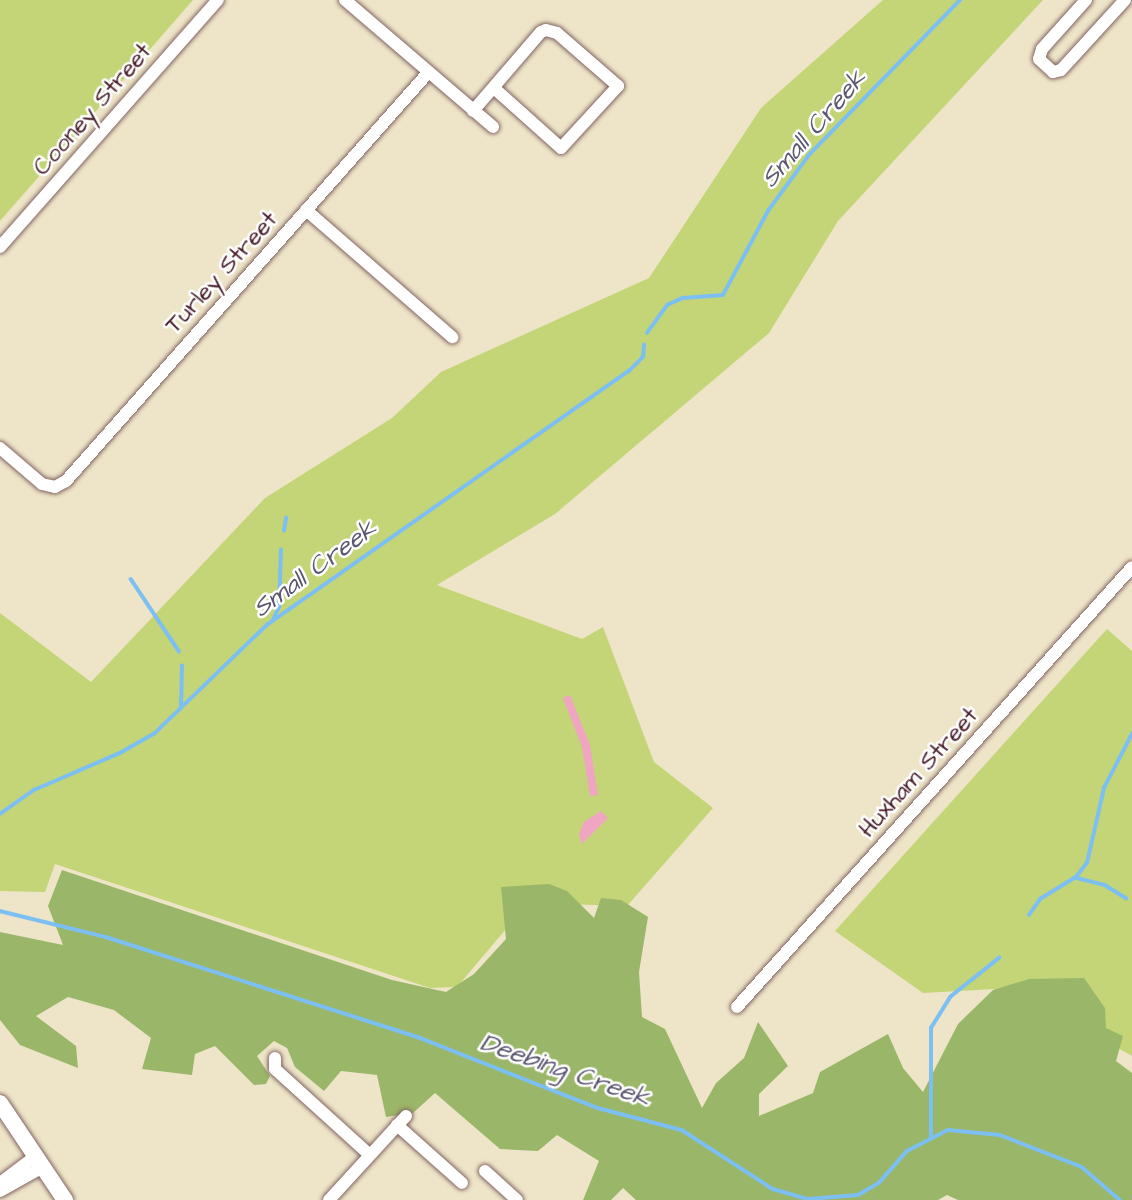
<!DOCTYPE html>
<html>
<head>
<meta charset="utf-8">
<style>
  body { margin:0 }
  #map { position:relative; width:1132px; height:1200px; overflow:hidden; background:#eee5c8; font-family:"Architects Daughter",sans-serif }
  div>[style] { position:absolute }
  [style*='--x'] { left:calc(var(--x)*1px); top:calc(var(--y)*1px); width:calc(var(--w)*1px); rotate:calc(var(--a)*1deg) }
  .green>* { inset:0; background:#c3d577 }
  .forest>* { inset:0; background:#9ab668 }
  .stream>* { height:3.5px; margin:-1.75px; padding:0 1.75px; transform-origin:1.75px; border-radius:1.75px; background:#7cbff2 }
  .building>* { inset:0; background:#f0a5c2 }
  .roads { filter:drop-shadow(0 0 2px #836462) drop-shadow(0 0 2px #836462) }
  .minor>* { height:12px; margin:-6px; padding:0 6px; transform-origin:6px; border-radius:6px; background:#fff }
  .major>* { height:16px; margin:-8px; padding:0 8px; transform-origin:8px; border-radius:8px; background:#fff }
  span { translate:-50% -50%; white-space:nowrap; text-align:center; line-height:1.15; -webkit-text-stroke:5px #fff; paint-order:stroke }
  .street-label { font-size:24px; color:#4a1f2b }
  .water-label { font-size:26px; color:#5c5771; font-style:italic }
</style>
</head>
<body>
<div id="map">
  <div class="green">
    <div style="clip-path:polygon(0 0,193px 0,0 221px)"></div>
    <div style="clip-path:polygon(883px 0,1043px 0,838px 221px,769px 333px,555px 514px,437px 585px,582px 639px,603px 627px,654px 762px,713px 808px,627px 906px,528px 903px,457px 987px,430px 988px,55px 864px,45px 892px,0 891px,0 613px,91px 682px,265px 498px,392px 418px,441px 372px,649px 278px,761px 108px)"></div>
    <div style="clip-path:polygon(1107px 629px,1132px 651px,1132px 1056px,1013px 988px,923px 993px,835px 931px)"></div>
  </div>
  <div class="forest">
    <div style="clip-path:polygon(62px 870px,392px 980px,446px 992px,474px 974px,506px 939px,501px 887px,549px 884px,567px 891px,594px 918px,601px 898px,621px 900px,648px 917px,639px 972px,642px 1017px,665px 1029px,702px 1108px,716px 1083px,744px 1058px,758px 1022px,788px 1066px,759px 1094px,759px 1116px,813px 1093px,820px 1072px,888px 1034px,903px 1068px,923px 1092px,958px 1024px,993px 990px,1029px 979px,1084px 978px,1105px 1008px,1106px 1028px,1123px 1036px,1116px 1061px,1132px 1073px,1132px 1200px,958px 1200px,947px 1195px,938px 1200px,636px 1200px,623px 1188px,611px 1200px,583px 1200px,599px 1161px,557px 1135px,538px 1151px,500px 1149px,435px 1093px,413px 1113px,386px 1117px,377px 1075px,341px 1071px,324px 1091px,295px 1067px,287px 1048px,274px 1041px,257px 1056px,270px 1076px,266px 1084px,254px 1085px,215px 1046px,195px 1054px,192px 1075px,142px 1069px,151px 1038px,114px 1010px,68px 997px,36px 1016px,76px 1046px,78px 1068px,20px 1045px,0 1020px,0 932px,63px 945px,48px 906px)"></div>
  </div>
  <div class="stream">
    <div style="--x:647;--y:333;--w:34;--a:-54"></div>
    <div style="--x:667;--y:305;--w:17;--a:-24"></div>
    <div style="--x:683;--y:298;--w:40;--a:-4.3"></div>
    <div style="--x:723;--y:295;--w:95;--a:-61.8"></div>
    <div style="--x:768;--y:211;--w:69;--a:-53.8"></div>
    <div style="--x:809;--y:155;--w:216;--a:-45.7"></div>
    <div style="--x:284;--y:531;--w:13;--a:-81"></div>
    <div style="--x:131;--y:579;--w:87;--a:56.3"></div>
    <div style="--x:273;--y:620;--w:14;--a:-65"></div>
    <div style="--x:279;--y:607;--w:57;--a:-88"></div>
    <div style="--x:181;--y:709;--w:43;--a:-88.7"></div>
    <div style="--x:0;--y:814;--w:42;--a:-35.2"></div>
    <div style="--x:34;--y:790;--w:94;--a:-23.3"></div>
    <div style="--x:120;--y:753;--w:40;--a:-29.7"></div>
    <div style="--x:155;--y:733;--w:156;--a:-44"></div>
    <div style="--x:267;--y:625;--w:442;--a:-35.1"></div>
    <div style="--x:629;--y:371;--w:20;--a:-45"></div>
    <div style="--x:643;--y:357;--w:12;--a:-85"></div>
    <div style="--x:1077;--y:878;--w:29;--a:14"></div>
    <div style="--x:1105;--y:885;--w:25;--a:32"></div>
    <div style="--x:0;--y:911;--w:109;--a:13.8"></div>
    <div style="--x:106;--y:937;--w:330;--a:17.8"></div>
    <div style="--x:420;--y:1038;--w:191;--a:21.5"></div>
    <div style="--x:598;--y:1108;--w:87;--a:14.7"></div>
    <div style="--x:682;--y:1130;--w:108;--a:33"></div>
    <div style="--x:773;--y:1189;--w:36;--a:16"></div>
    <div style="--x:808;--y:1199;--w:50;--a:-4.6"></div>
    <div style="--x:858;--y:1195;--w:24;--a:-30"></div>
    <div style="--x:879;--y:1183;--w:43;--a:-48.8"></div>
    <div style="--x:907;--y:1151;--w:46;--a:-27.1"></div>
    <div style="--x:948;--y:1130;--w:52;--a:5.5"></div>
    <div style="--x:1000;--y:1135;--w:88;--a:21.3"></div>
    <div style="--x:1082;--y:1167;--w:50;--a:41"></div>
    <div style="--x:1029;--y:915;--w:19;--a:-55"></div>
    <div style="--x:1040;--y:899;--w:42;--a:-31.4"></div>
    <div style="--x:1076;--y:877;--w:18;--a:-52"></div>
    <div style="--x:1087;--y:863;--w:77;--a:-77.2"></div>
    <div style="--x:1104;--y:788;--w:61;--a:-62.6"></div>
    <div style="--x:931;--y:1138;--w:110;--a:-90"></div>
    <div style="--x:931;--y:1028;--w:36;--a:-58"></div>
    <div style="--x:950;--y:997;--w:63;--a:-38.5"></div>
  </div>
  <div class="building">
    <div style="clip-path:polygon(570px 695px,590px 745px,598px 795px,590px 796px,582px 747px,563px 698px)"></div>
    <div style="clip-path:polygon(601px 811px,608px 818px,582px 844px,579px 834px,584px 822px)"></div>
  </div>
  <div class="roads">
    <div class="minor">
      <div style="--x:345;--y:0;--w:195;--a:40.6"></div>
      <div style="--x:1086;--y:0;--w:66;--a:131.9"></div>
      <div style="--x:1042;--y:49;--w:10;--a:107"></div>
      <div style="--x:1039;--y:59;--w:19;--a:43"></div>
      <div style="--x:1053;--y:72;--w:8;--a:-14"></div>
      <div style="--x:1061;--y:70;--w:95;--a:-47.6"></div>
      <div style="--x:473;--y:111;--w:104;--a:-49.3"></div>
      <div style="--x:541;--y:32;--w:5;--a:-22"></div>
      <div style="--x:546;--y:30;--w:11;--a:15"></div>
      <div style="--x:557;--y:33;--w:81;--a:41"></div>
      <div style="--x:618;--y:86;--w:84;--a:132.6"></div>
      <div style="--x:561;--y:148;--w:90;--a:-138.2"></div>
      <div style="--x:306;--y:210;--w:194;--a:41"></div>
      <div style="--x:0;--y:247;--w:329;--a:-48.6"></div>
      <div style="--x:0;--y:448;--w:55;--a:40.6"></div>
      <div style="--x:42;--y:484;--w:13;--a:13"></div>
      <div style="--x:55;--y:487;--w:13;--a:-29"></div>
      <div style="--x:66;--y:481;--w:544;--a:-48.43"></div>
      <div style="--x:737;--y:1007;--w:591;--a:-48.08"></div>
      <div style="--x:275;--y:1058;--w:11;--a:90"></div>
      <div style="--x:275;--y:1069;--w:128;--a:42.2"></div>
      <div style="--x:397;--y:1125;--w:87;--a:41.7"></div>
      <div style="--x:485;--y:1171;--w:43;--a:42.2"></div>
      <div style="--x:0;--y:1183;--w:41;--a:-37.1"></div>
      <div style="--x:0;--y:1191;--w:47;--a:-29.3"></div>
      <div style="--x:329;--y:1200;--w:114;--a:-47.5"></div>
    </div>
    <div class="major">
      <div style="--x:0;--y:1103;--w:117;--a:56.2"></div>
    </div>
  </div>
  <div class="street-label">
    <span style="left:93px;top:110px;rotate:-49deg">Cooney Street</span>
    <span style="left:222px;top:273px;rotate:-48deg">Turley Street</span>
    <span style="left:919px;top:773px;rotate:-48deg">Huxham Street</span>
  </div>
  <div class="water-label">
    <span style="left:814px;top:129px;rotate:-49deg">Small Creek</span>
    <span style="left:315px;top:569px;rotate:-36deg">Small Creek</span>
    <span style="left:565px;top:1071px;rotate:19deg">Deebing Creek</span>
  </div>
</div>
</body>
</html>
